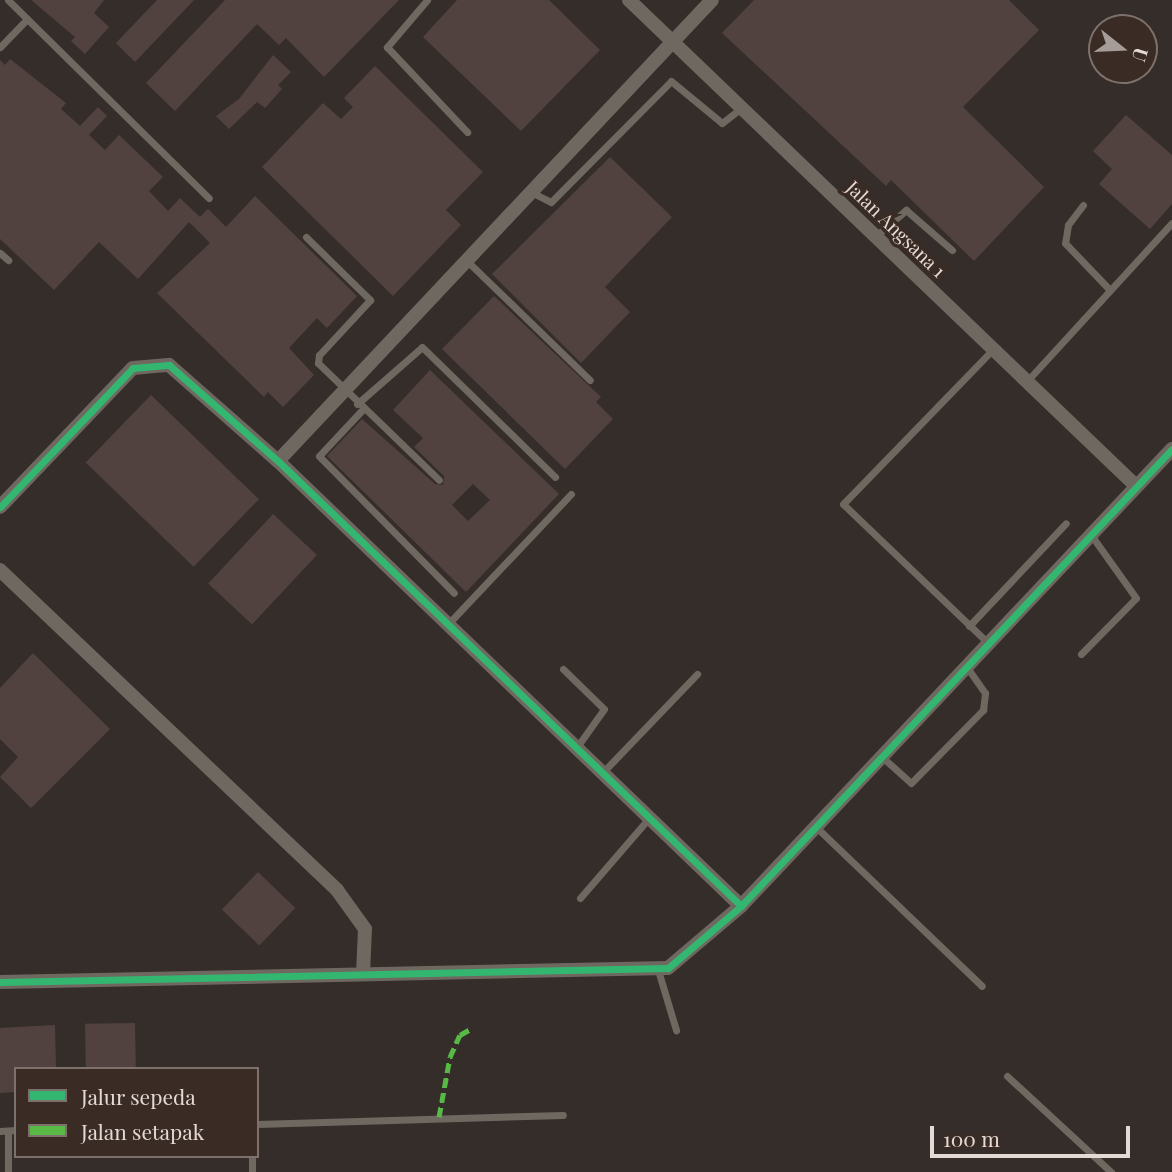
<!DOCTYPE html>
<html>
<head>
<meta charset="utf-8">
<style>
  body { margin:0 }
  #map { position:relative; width:1172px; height:1172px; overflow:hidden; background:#352d2a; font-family:"Playfair Display",serif }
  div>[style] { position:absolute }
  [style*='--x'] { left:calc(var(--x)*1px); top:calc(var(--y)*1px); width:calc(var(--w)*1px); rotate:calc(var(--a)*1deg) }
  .building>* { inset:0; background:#52423f; transform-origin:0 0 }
  .lane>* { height:7px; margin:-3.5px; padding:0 3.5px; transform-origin:3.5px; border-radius:3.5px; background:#6f6860 }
  .street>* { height:14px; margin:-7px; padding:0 7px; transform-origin:7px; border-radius:7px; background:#6f6860 }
  .quiet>* { height:5px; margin-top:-2.5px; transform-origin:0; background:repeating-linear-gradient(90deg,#58b947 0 10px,transparent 0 15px) }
  .cycleway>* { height:7px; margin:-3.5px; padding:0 3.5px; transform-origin:3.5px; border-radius:3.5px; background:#33b770 }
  span { translate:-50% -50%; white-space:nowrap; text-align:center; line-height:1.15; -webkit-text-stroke:7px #3a2b25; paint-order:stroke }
  .street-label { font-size:19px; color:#e3d9d5 }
  .legend { position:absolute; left:14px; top:1067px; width:245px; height:91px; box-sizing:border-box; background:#3a2b25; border:2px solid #7e716b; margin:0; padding:9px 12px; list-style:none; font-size:21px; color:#e3d9d5 }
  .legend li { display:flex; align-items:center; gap:14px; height:35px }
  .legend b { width:35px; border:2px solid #7e716b }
  .north { position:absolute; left:1088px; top:14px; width:70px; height:70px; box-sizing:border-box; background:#3a2b25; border:2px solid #7e716b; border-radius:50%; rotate:108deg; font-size:19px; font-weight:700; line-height:28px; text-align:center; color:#e3d9d5 }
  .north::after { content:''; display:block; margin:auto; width:24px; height:32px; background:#a69d99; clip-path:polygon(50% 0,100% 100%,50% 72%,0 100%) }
  .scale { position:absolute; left:930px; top:1126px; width:200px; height:32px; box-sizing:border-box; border:4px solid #e3d9d5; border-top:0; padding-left:9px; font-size:21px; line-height:24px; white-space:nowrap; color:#e3d9d5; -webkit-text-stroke:5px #3a2b25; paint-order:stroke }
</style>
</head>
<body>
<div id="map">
  <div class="building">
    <div style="clip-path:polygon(31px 0,104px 0,94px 13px,109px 27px,85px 54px,71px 41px,75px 37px)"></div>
    <div style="clip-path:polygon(157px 0,194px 0,135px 62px,116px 43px)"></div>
    <div style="clip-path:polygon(225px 0,399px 0,324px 77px,286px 38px,279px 45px,257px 24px,175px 111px,146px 83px)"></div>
    <div style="clip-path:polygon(457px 0,549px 0,600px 50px,521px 131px,423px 37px)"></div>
    <div style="clip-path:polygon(754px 0,1009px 0,1039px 30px,963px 107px,1044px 187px,974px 261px,891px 180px,886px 186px,722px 33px)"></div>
    <div style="clip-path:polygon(273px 55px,291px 72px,278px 85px,282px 89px,265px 108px,257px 102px,229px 129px,216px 116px,239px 99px)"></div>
    <div style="clip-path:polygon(10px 59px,66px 103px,61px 109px,80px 126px,98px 107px,107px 116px,89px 135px,105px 150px,119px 135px,163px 177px,149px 191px,168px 211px,180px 198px,200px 217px,208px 209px,226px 227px,255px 196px,357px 296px,327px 328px,317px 318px,289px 348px,314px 375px,283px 407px,268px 392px,264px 397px,157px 293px,210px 243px,189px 222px,138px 279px,99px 242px,54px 290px,0 239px,0 60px,5px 65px)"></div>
    <div style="clip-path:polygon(375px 66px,483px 172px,446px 210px,461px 225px,393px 296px,262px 167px,323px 103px,341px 119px,353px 107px,344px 98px)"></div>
    <div style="clip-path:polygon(1126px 115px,1172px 155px,1172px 204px,1150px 229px,1099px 184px,1112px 169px,1093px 151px)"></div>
    <div style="clip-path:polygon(610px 157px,672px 217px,605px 287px,630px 312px,581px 363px,492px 274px)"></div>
    <div style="clip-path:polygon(494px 296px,601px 397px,596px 402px,613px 419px,565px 469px,442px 349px)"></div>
    <div style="clip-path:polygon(evenodd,430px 370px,559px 494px,466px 592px,327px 456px,362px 419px,435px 484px,443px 485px,444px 476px,414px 447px,423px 438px,393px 410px,430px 370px,473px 484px,490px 500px,468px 521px,452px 505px,473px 484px)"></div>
    <div style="left:151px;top:395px;width:150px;height:94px;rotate:44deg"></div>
    <div style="left:273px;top:514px;width:60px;height:95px;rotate:43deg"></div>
    <div style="clip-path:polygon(33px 653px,110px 729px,31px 808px,0 777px,18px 757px,0 739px,0 688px)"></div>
    <div style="left:258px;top:872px;width:52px;height:52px;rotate:44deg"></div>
    <div style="left:135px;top:1023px;width:46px;height:50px;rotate:89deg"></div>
    <div style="clip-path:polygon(55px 1025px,56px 1069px,16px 1069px,16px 1092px,0 1093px,0 1028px)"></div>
  </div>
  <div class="lane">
    <div style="--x:8;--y:0;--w:282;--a:44.6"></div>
    <div style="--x:427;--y:0;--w:62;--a:130.4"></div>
    <div style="--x:387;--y:47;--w:117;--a:46.7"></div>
    <div style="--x:0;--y:47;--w:39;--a:-46"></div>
    <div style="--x:531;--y:192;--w:22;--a:27"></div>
    <div style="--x:551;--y:202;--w:170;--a:-45.2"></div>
    <div style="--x:671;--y:81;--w:66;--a:39.5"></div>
    <div style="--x:722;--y:123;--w:24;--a:-38"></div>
    <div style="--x:1083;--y:205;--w:25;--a:127"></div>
    <div style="--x:1068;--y:225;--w:18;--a:99"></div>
    <div style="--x:1065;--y:243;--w:64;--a:46.3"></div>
    <div style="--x:876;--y:236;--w:40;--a:-41"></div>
    <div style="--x:906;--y:210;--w:61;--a:41"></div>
    <div style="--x:306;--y:237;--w:90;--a:44.5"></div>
    <div style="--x:370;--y:300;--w:75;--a:132.8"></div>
    <div style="--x:319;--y:355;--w:8;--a:97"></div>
    <div style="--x:318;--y:363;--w:168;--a:44"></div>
    <div style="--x:0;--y:253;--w:11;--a:41"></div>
    <div style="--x:467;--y:261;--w:171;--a:44.1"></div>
    <div style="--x:1027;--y:381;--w:214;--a:-47.5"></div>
    <div style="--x:357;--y:404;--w:86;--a:-41.2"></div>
    <div style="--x:422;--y:347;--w:186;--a:44.3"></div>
    <div style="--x:363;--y:409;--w:64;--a:133.1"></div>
    <div style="--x:319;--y:456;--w:192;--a:45.4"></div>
    <div style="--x:448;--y:624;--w:179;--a:-46.6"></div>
    <div style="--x:969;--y:626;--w:141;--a:-46.7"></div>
    <div style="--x:987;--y:642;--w:199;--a:-136.2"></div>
    <div style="--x:843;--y:504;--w:216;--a:-45.9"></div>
    <div style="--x:1081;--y:654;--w:78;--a:-45.5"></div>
    <div style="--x:1136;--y:598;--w:77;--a:-125.5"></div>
    <div style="--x:563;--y:669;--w:57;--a:44.3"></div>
    <div style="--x:604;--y:709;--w:47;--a:125.4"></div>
    <div style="--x:881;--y:756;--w:40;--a:42"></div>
    <div style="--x:911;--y:783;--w:103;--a:-45.4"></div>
    <div style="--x:983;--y:710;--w:17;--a:-83"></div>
    <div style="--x:985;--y:693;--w:33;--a:-125"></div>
    <div style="--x:603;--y:772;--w:136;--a:-46.2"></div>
    <div style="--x:815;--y:826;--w:231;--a:43.8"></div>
    <div style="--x:580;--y:898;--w:106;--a:-49.2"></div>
    <div style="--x:658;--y:970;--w:63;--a:73.3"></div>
    <div style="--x:1007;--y:1076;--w:142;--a:42.7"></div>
    <div style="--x:257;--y:1124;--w:306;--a:-1.7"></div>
    <div style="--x:0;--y:1131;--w:16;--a:-4"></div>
    <div style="--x:252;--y:1156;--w:16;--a:90"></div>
    <div style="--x:8;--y:1172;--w:41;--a:-90"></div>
  </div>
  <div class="street">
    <div style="--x:629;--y:0;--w:702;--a:43.79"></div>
    <div style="--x:278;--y:461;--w:633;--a:-46.73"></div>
    <div style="--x:0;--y:507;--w:192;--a:-46.3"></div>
    <div style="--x:133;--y:368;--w:36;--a:-5"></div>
    <div style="--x:169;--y:365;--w:145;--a:41.4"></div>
    <div style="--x:278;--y:461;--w:642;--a:43.86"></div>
    <div style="--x:0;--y:570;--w:465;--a:43.5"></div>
    <div style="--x:337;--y:890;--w:48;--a:54.3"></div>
    <div style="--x:365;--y:929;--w:44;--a:92.6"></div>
    <div style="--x:0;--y:982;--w:668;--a:-1.2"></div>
    <div style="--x:668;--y:968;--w:96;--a:-40.3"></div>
    <div style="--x:741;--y:906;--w:628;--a:-46.68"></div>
  </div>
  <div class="quiet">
    <div style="--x:439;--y:1117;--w:61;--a:-79.6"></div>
    <div style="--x:450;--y:1057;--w:24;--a:-66"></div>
    <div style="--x:460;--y:1035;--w:14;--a:-30"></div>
  </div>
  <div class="cycleway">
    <div style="--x:0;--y:507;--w:192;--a:-46.3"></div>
    <div style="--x:133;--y:368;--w:36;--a:-5"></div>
    <div style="--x:169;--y:365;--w:145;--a:41.4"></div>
    <div style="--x:278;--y:461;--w:642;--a:43.86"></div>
    <div style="--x:0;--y:982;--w:668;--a:-1.2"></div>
    <div style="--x:668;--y:968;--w:96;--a:-40.3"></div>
    <div style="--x:741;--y:906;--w:628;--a:-46.68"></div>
  </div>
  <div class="street-label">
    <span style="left:896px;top:229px;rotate:44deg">Jalan Angsana 1</span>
  </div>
  <ul class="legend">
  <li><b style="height:9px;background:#33b770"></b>Jalur sepeda</li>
  <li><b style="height:9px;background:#58b947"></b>Jalan setapak</li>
  </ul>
  <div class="north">U</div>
  <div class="scale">100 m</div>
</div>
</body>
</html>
